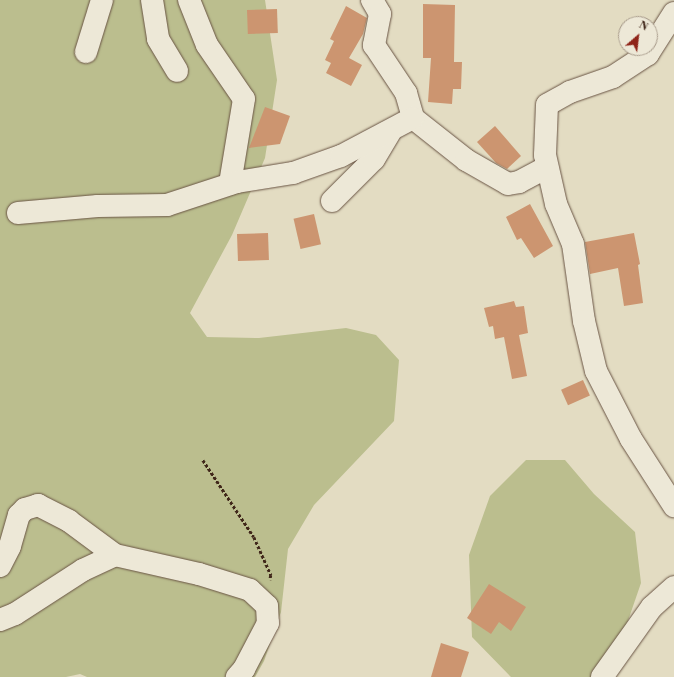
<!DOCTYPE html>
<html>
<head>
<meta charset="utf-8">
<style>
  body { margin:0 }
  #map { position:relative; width:674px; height:677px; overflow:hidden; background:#e3dcc2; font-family:"Libre Bodoni",serif }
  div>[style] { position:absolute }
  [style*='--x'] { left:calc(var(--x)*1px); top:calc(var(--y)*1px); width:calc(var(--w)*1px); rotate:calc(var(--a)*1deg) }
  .green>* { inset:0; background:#bbbe8e }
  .building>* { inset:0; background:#cc9570; transform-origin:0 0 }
  .path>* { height:2.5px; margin-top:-1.25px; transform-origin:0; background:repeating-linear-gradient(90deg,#40271a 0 3px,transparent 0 5px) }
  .roads { filter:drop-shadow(0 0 1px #695444) drop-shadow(0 0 1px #695444) }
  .minor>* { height:22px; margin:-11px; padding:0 11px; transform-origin:11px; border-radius:11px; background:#ede8d7 }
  span { translate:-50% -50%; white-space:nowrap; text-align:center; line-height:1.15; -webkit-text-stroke:3px #ede8d7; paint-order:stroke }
  .north { position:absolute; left:618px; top:16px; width:40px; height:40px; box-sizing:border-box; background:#ede8d7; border:1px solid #a89b8b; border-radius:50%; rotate:28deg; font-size:11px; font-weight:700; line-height:16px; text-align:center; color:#40271a }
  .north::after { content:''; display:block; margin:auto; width:14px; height:18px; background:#8f2418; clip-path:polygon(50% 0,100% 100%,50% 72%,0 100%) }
</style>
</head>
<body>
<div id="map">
  <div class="green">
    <div style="clip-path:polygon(0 0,265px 0,277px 80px,265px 158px,232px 235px,190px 313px,207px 337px,259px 338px,346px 328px,376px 335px,399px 360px,394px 421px,314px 505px,288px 549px,281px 612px,264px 661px,255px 677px,87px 677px,80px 674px,66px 677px,0 677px)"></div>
    <div style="clip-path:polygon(526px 460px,565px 460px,594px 494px,635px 532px,641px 583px,621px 641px,595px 677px,511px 677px,472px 637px,469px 555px,490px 496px)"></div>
  </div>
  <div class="building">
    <div style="clip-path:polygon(423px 4px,455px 5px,454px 62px,462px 62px,461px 89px,453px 89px,452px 104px,428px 102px,431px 58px,423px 58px)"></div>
    <div style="clip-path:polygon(346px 6px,367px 18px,363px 34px,349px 58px,362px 65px,351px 86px,326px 73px,331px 63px,325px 60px,334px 41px,330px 39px)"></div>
    <div style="left:277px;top:9px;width:24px;height:30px;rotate:88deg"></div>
    <div style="clip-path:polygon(265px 107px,290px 116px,280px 144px,249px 148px)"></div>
    <div style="clip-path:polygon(495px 126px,521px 156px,507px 169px,496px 163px,477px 142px)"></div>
    <div style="clip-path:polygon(530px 204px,553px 246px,534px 258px,521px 238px,517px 240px,506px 217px)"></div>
    <div style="left:314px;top:214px;width:31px;height:21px;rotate:77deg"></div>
    <div style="left:268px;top:233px;width:27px;height:31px;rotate:88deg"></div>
    <div style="clip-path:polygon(634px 233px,640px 264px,638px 265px,643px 303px,624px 306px,618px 268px,590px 274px,585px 242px)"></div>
    <div style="clip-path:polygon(514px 301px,516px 307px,524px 306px,528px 333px,519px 335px,527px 376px,512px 379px,504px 337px,495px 339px,493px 326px,489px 327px,484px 308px)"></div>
    <div style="left:583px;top:380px;width:17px;height:24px;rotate:66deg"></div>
    <div style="clip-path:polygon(489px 584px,526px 607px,511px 631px,499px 622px,491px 634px,467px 618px)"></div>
    <div style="clip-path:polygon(441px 643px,469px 652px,461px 677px,431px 677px)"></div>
  </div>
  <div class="path">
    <div style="--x:203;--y:460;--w:92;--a:56.5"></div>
    <div style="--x:254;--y:537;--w:42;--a:65.9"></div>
    <div style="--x:271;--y:575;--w:5;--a:101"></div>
  </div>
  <div class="roads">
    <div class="minor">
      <div style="--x:152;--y:0;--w:39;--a:81"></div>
      <div style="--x:158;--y:39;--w:37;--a:59"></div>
      <div style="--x:189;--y:0;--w:48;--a:68.2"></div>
      <div style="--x:207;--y:45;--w:65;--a:55.6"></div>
      <div style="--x:244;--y:99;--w:86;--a:99.4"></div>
      <div style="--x:372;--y:0;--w:16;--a:60"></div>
      <div style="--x:380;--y:14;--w:32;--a:101"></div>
      <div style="--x:374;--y:45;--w:58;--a:56.3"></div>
      <div style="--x:406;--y:93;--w:26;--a:74"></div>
      <div style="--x:413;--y:118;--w:68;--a:38.4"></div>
      <div style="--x:466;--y:160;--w:48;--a:29.7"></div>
      <div style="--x:508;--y:184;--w:11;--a:-10"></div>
      <div style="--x:519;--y:182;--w:32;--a:-28"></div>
      <div style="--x:674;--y:13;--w:49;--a:122.4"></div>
      <div style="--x:648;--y:54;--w:42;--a:146.7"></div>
      <div style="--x:613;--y:77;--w:46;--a:160.8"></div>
      <div style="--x:570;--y:92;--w:26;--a:151"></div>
      <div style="--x:547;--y:105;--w:50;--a:92.3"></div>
      <div style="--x:545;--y:155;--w:50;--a:77.3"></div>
      <div style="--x:556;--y:204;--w:43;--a:67"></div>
      <div style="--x:573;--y:244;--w:78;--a:81.9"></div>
      <div style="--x:584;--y:321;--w:51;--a:76.5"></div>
      <div style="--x:596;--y:371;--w:76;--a:62.8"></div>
      <div style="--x:631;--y:439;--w:80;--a:57.3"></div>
      <div style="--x:86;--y:52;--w:54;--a:-72.9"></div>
      <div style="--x:332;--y:201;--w:59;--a:-45"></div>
      <div style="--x:374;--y:159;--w:31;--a:-59"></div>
      <div style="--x:18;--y:213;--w:80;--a:-5"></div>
      <div style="--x:98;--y:206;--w:69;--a:-0.8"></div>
      <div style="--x:167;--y:205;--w:74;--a:-18.2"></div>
      <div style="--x:237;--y:182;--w:57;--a:-9.1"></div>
      <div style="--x:293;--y:173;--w:51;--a:-19.5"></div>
      <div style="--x:341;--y:156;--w:81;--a:-27.8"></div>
      <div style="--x:0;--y:566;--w:22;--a:-63"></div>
      <div style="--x:10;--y:546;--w:32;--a:-74"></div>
      <div style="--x:19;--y:515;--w:8;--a:-45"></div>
      <div style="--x:25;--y:509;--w:14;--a:-17"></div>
      <div style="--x:38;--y:505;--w:35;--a:27"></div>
      <div style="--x:69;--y:521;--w:57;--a:36.5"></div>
      <div style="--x:115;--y:555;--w:86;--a:12.7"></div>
      <div style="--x:199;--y:574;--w:53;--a:17.4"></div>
      <div style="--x:250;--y:590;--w:23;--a:43"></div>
      <div style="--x:267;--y:606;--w:17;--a:87"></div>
      <div style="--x:268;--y:623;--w:52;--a:117.6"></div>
      <div style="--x:244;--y:669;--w:11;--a:131"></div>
      <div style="--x:0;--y:620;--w:16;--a:-22"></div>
      <div style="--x:15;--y:614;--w:81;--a:-32.9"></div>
      <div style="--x:83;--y:570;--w:35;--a:-25"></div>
      <div style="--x:602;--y:677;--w:86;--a:-54.5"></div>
      <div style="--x:652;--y:607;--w:30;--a:-42"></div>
    </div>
  </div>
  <div class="north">N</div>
</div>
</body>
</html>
